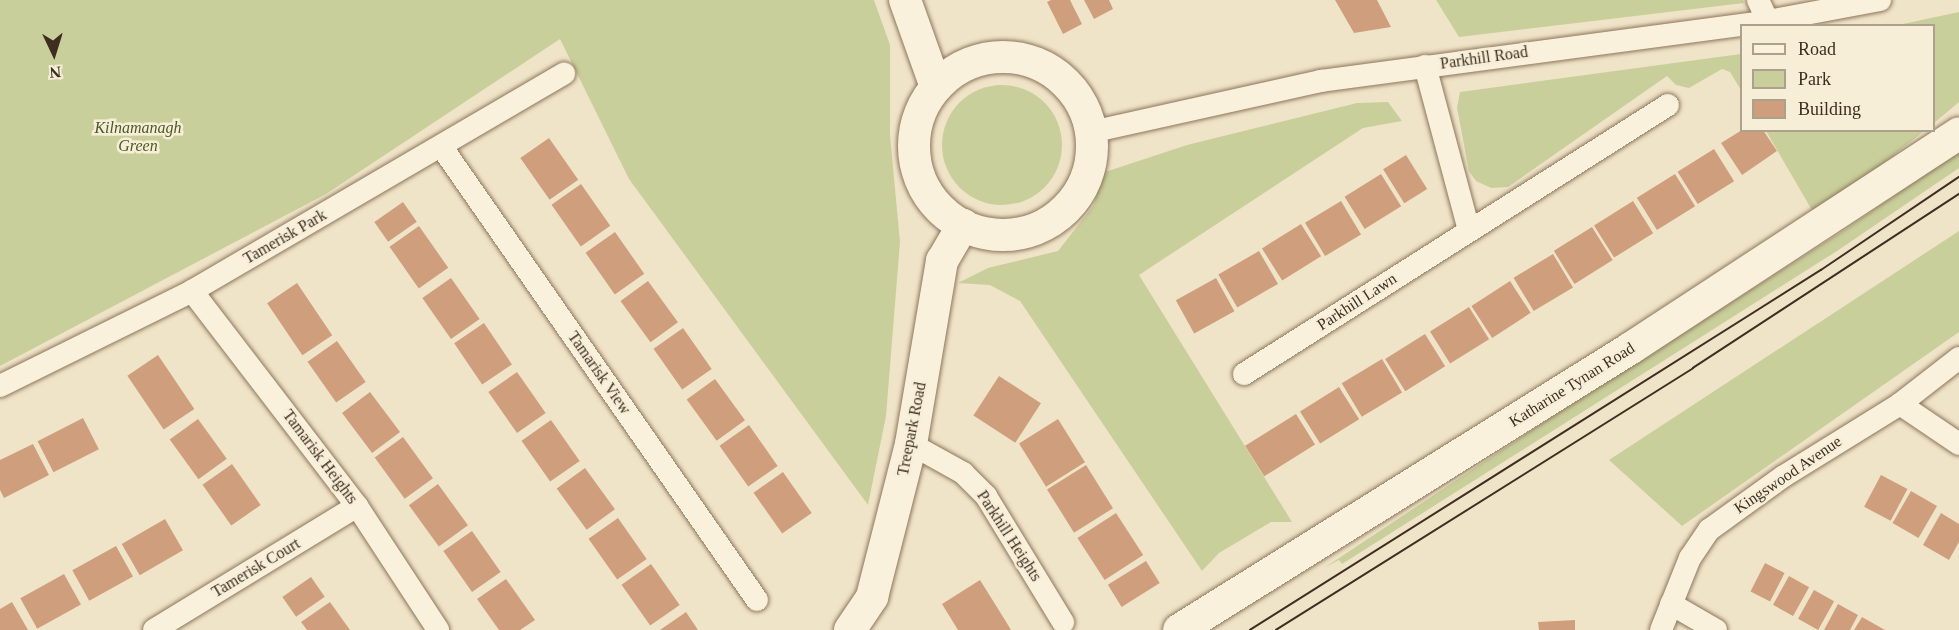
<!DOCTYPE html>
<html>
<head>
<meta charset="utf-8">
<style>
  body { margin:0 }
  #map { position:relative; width:1959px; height:630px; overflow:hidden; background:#f0e4c8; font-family:Georgia,serif }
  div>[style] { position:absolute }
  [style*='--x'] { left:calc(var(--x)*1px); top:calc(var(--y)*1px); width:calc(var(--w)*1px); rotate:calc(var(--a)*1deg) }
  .green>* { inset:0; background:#c9cf9b }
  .round { border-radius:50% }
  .building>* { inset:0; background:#cf9f7d; transform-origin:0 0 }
  .roads { filter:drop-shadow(0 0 2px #8d765c) drop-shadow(0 0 2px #8d765c) }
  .street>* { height:22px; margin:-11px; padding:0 11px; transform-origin:11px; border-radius:11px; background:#faf1dc }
  .secondary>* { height:32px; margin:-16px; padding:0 16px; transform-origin:16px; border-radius:16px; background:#faf1dc }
  .secondary>.ring { margin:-16px; padding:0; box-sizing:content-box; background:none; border:32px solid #faf1dc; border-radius:50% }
  .tram>* { height:1.5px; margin:-0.75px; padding:0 0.75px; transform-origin:0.75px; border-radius:0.75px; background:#3d2e20 }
  span { translate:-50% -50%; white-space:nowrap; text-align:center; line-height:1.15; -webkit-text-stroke:5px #f7eed8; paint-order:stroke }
  .street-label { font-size:16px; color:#3d2e20 }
  .park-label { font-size:16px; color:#4d5a26; font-style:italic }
  .legend { position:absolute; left:1740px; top:24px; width:195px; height:108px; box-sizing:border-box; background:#f7eed8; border:2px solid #ada18e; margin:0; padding:8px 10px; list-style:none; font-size:18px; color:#3d2e20 }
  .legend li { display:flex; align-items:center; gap:12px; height:30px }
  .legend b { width:30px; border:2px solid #ada18e }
  .north { position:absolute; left:24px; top:24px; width:60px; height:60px; -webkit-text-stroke:4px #f7eed8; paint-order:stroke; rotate:176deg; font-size:16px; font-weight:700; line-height:24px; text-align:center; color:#3d2e20 }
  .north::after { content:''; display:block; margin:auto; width:21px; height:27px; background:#3d2e20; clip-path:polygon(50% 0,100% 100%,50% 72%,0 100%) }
</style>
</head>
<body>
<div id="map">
  <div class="green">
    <div style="clip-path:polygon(0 0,874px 0,890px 45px,890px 135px,900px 242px,886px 416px,868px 505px,629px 179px,560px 39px,326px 194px,0 366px)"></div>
    <div style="clip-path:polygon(1436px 0,1743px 0,1744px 3px,1459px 37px)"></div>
    <div style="clip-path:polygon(1959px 12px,1959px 102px,1934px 123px,1934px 26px,1898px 25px)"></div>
    <div style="clip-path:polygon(1741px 54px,1741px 90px,1730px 72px,1722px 69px,1689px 88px,1676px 85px,1667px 76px,1508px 187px,1491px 188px,1476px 181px,1469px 171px,1457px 108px,1460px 92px)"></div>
    <div class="round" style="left:942px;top:85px;width:120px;height:120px"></div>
    <div style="clip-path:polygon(1388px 102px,1402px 121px,1363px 128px,1139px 275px,1292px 522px,1271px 522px,1219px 553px,1202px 571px,1020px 301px,990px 285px,958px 283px,988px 268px,1058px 251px,1094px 205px,1102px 173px,1187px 145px,1357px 103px)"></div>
    <div style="clip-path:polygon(1766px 131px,1924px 131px,1816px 217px)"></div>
    <div style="clip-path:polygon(1959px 151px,1959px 168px,1837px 251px,1342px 564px,1339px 560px,1324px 568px,1550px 418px,1843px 231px)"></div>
    <div style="clip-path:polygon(1959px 231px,1959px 332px,1682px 526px,1609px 460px)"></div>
  </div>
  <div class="building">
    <div style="clip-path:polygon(1051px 0,1070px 0,1082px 24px,1063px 34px,1047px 2px)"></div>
    <div style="clip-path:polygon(1084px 0,1109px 0,1113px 9px,1094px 19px)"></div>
    <div style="clip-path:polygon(1335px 0,1377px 0,1391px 27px,1354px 33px)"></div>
    <div style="clip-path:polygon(1742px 130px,1763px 130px,1777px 151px,1742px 175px,1721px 143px)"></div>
    <div style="left:549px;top:138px;width:51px;height:35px;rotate:55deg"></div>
    <div style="left:1714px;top:149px;width:38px;height:43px;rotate:58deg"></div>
    <div style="left:1406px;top:155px;width:40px;height:27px;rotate:58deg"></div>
    <div style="left:1381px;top:174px;width:38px;height:43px;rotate:58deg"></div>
    <div style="left:1675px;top:174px;width:38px;height:45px;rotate:58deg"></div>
    <div style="left:581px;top:184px;width:51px;height:36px;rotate:55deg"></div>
    <div style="left:1341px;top:201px;width:39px;height:42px;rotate:59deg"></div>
    <div style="left:1633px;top:201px;width:38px;height:46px;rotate:58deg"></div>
    <div style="left:403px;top:202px;width:24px;height:35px;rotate:55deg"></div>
    <div style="left:1301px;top:224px;width:38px;height:46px;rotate:58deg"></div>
    <div style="left:419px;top:226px;width:51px;height:36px;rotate:55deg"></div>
    <div style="left:1592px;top:227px;width:39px;height:45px;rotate:58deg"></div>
    <div style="left:615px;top:232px;width:51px;height:36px;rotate:55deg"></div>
    <div style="left:1259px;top:251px;width:38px;height:47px;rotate:60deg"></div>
    <div style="left:1553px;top:254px;width:39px;height:46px;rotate:59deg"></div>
    <div style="left:451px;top:278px;width:50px;height:35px;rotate:55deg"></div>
    <div style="left:1216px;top:278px;width:38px;height:46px;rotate:61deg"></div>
    <div style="left:648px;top:281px;width:51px;height:34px;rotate:54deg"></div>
    <div style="left:1510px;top:281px;width:38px;height:46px;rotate:57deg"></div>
    <div style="left:297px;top:283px;width:63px;height:36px;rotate:56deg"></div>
    <div style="left:1469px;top:307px;width:38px;height:46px;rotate:58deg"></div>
    <div style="left:484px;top:323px;width:50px;height:36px;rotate:56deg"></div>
    <div style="left:683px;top:328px;width:50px;height:36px;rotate:55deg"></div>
    <div style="left:1425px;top:334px;width:38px;height:47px;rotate:58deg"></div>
    <div style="left:337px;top:341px;width:50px;height:36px;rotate:55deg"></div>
    <div style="left:158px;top:355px;width:65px;height:37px;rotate:56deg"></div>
    <div style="left:1382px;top:359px;width:39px;height:47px;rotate:59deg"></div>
    <div style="left:517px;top:372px;width:50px;height:35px;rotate:55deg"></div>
    <div style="left:999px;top:376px;width:50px;height:47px;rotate:33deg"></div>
    <div style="left:715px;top:379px;width:51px;height:35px;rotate:54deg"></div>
    <div style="left:1339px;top:387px;width:38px;height:46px;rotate:58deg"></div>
    <div style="left:370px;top:392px;width:50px;height:35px;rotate:53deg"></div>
    <div style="left:1296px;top:414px;width:36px;height:60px;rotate:58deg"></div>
    <div style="left:83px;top:418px;width:35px;height:51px;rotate:63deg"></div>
    <div style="left:198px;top:419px;width:49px;height:35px;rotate:54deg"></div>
    <div style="left:1058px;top:419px;width:51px;height:46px;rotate:58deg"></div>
    <div style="left:551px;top:420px;width:50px;height:36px;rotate:55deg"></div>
    <div style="left:749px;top:425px;width:50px;height:36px;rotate:55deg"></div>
    <div style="left:403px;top:437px;width:51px;height:35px;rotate:54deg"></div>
    <div style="clip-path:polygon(33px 444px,49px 475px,4px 498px,0 490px,0 460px)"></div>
    <div style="left:232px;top:464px;width:50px;height:36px;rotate:55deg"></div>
    <div style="left:1086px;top:465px;width:51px;height:46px;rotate:58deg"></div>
    <div style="left:585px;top:468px;width:51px;height:35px;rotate:54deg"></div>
    <div style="left:783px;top:472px;width:50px;height:36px;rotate:55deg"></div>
    <div style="left:1881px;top:475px;width:30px;height:36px;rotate:28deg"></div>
    <div style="left:438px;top:484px;width:51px;height:36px;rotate:54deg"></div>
    <div style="left:1911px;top:491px;width:30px;height:37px;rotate:30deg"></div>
    <div style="left:1116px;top:513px;width:50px;height:46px;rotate:57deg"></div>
    <div style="clip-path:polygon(1941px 513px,1959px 524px,1959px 542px,1949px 560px,1923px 545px)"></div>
    <div style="left:618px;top:518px;width:50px;height:36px;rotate:55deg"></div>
    <div style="left:165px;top:519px;width:36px;height:50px;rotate:60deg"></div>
    <div style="left:472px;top:531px;width:50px;height:35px;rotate:55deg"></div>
    <div style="left:116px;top:546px;width:35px;height:50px;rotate:61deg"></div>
    <div style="left:1146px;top:561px;width:26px;height:45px;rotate:58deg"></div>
    <div style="left:1765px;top:563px;width:22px;height:32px;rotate:27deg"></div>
    <div style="left:651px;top:564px;width:50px;height:36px;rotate:55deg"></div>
    <div style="left:64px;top:574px;width:35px;height:50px;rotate:61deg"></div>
    <div style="left:1789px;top:576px;width:23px;height:33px;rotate:29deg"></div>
    <div style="left:311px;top:577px;width:24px;height:35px;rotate:55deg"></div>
    <div style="clip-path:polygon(506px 579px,535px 620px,520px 630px,499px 630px,477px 599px)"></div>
    <div style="clip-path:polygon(980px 580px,1005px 620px,1011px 630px,958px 630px,942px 604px)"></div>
    <div style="left:1814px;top:590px;width:23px;height:33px;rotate:29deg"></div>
    <div style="clip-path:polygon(12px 602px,28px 630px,0 630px,0 609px)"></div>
    <div style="clip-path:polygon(330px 602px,350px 630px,307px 630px,301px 622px)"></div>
    <div style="clip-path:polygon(1838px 604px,1858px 615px,1850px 630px,1824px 630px)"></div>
    <div style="clip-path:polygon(686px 612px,698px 630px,660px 630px)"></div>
    <div style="clip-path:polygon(1862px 617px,1885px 630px,1854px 630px)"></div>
    <div style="clip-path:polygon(1575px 620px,1575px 630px,1539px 630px,1538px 622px)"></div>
  </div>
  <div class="roads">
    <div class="street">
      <div style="--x:1758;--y:0;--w:23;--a:65"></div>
      <div style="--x:1425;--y:66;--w:170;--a:75"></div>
      <div style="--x:1091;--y:132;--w:236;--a:-12.5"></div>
      <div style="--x:1321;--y:81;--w:451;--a:-7.6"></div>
      <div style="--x:1768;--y:21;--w:114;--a:-10.6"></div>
      <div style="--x:441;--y:146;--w:553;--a:55.16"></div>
      <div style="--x:192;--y:291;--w:271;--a:52.5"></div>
      <div style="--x:357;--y:506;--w:148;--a:56.8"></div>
      <div style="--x:1244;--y:374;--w:502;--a:-32.39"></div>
      <div style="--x:0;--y:386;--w:214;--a:-26.3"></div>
      <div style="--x:192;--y:291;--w:431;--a:-30.3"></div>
      <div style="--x:1900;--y:404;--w:71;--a:34.1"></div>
      <div style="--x:911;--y:444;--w:60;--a:29.1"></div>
      <div style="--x:963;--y:473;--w:33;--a:45"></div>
      <div style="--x:986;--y:496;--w:148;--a:58.6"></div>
      <div style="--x:1671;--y:604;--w:52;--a:30"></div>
      <div style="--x:154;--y:630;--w:238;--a:-31.4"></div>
      <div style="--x:1661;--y:630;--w:78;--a:-68.1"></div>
      <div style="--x:1690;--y:558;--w:34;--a:-56"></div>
      <div style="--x:1709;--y:530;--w:92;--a:-35.8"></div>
      <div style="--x:1784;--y:476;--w:137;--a:-31.8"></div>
      <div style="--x:1900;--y:404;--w:75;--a:-37.9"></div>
    </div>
    <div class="secondary">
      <div style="--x:905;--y:0;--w:92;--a:70.4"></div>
      <div class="ring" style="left:914px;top:57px;width:146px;height:146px"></div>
      <div style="--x:850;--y:630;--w:40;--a:-56"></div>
      <div style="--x:872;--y:597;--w:158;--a:-75.7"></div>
      <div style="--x:911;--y:444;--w:186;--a:-80.4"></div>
      <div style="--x:942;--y:261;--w:42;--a:-59.7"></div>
      <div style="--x:1179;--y:630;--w:533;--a:-31.96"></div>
      <div style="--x:1631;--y:348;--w:392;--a:-33.2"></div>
    </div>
  </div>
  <div class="tram">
    <div style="--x:1250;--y:630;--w:675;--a:-32.23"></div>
    <div style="--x:1821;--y:270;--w:166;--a:-34"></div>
    <div style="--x:1276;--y:630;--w:492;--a:-32.1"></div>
    <div style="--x:1693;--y:368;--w:318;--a:-33.2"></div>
  </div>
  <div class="street-label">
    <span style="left:1484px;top:58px;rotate:-8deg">Parkhill Road</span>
    <span style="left:285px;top:237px;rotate:-30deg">Tamerisk Park</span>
    <span style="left:1357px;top:302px;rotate:-33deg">Parkhill Lawn</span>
    <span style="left:599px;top:373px;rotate:55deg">Tamarisk View</span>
    <span style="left:1572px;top:385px;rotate:-32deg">Katharine Tynan Road</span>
    <span style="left:912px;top:429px;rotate:-79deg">Treepark Road</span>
    <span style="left:320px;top:457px;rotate:53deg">Tamarisk Heights</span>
    <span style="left:1788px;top:475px;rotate:-34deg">Kingswood Avenue</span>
    <span style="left:1009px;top:536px;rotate:57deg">Parkhill Heights</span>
    <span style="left:256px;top:568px;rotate:-31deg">Tamerisk Court</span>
  </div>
  <div class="park-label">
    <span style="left:138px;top:137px">Kilnamanagh<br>Green</span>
  </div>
  <ul class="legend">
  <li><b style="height:8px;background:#faf1dc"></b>Road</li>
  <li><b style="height:16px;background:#c9cf9b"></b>Park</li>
  <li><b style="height:16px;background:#cf9f7d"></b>Building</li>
  </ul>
  <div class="north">N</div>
</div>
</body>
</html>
